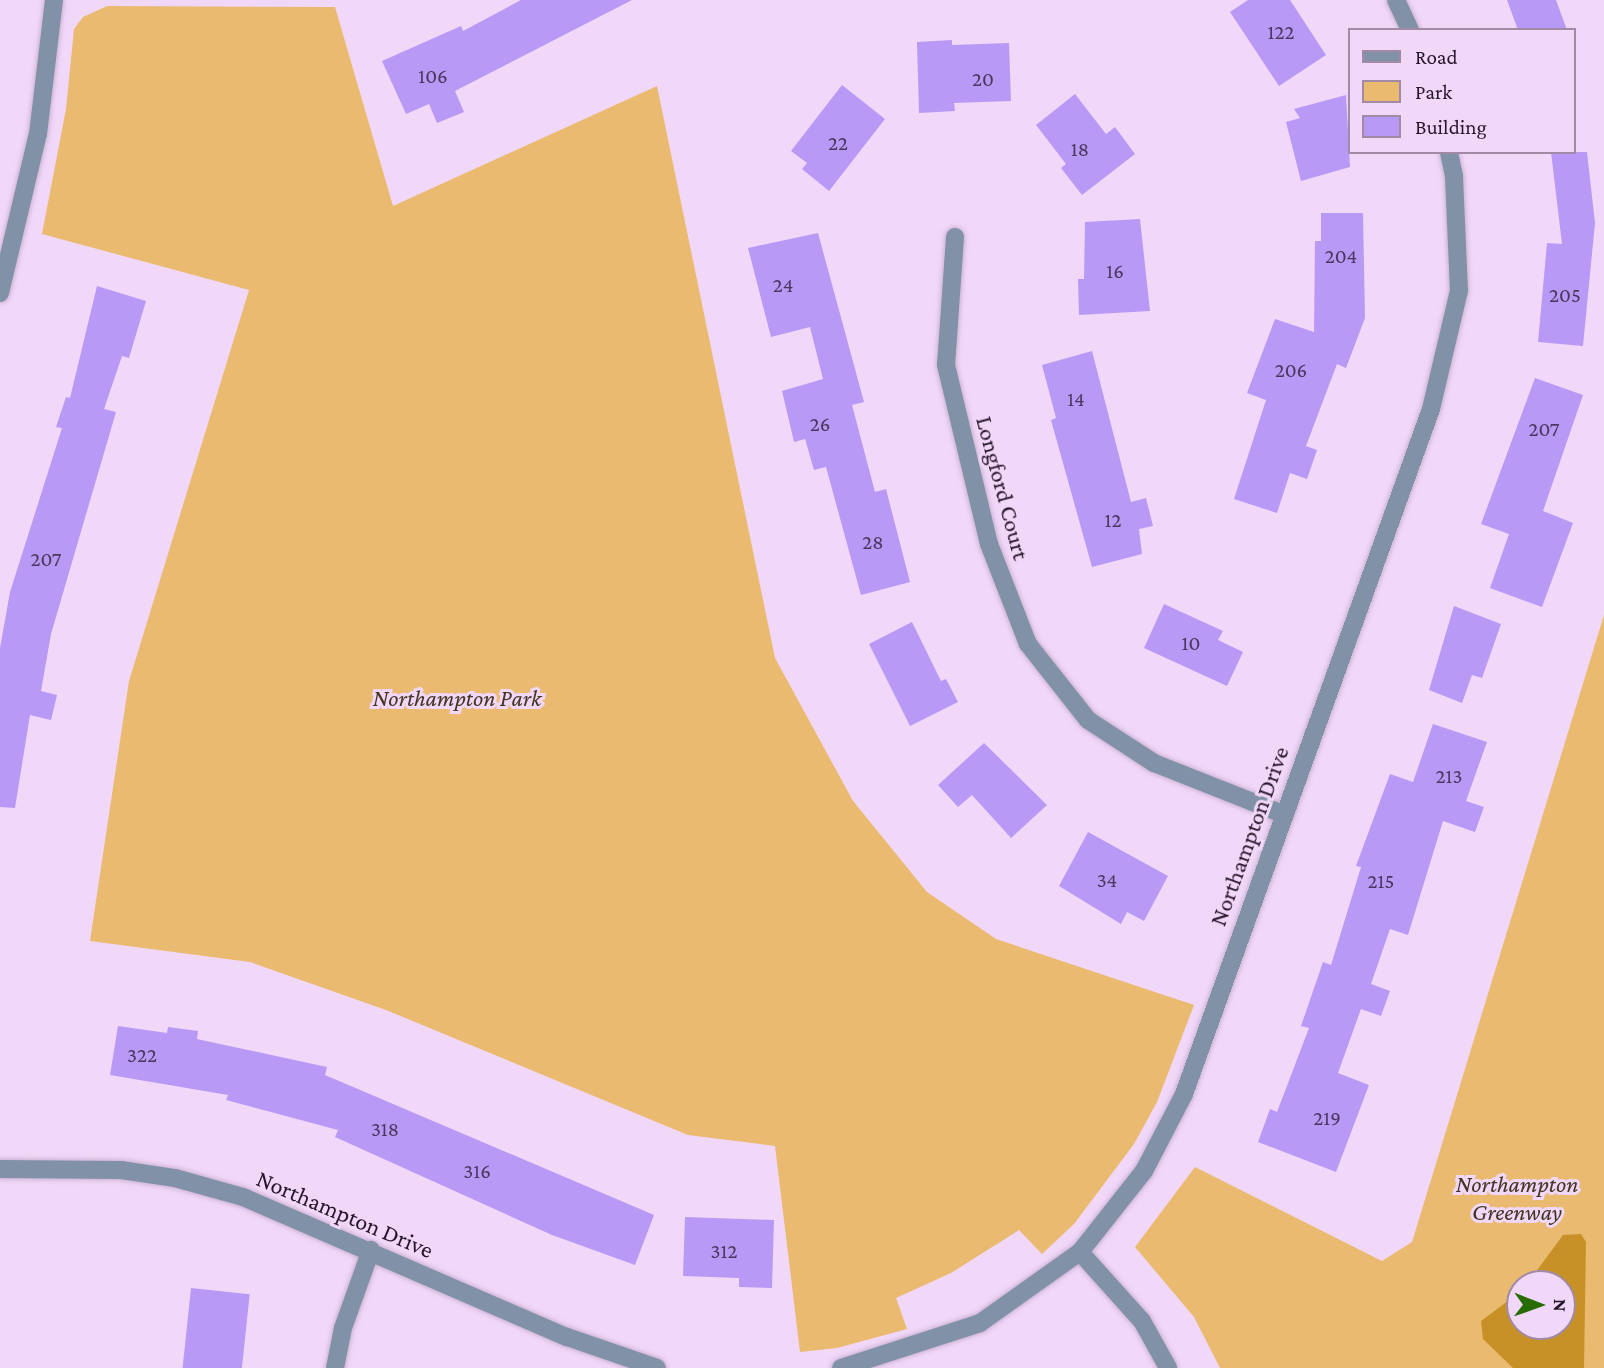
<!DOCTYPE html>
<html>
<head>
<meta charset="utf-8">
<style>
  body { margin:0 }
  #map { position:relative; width:1604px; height:1368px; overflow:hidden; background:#f1d7f8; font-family:"Crimson Pro",serif }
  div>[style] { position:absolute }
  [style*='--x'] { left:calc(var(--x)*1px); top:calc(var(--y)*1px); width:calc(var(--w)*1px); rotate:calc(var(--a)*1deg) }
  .green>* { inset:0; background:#e9ba70 }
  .forest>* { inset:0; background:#c89127 }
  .building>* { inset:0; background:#b899f5; transform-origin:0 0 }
  .roads { filter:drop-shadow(0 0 2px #ccb4d3) drop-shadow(0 0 2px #ccb4d3) }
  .street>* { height:18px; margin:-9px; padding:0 9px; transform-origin:9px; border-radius:9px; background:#8191a8 }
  span { translate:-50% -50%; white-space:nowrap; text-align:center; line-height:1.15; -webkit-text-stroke:6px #f1d7f8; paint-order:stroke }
  .number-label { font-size:21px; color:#4a375d }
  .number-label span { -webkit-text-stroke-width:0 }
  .street-label { font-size:24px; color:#26162a }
  .park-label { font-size:24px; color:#433520; font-style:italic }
  .legend { position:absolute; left:1348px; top:28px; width:228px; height:126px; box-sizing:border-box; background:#f1d7f8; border:2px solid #a08aa6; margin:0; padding:9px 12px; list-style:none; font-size:21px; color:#26162a }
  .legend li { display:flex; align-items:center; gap:14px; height:35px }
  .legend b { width:35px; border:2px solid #a08aa6 }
  .north { position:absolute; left:1506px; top:1270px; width:70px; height:70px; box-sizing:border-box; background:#f1d7f8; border:2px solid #a08aa6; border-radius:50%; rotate:91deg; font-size:19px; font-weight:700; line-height:28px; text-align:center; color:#26162a }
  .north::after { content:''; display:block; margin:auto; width:24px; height:32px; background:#276b01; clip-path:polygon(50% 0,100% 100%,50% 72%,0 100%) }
</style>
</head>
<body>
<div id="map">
  <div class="green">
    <div style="clip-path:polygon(107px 6px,335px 7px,393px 206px,657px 86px,775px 658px,853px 801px,927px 892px,996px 939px,1194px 1005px,1157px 1102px,1134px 1144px,1074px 1224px,1042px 1254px,1019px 1230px,951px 1273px,896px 1298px,907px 1329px,837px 1348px,800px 1352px,775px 1146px,688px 1135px,386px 1010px,250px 962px,90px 941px,129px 681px,249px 290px,42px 234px,66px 109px,74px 29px,83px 17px)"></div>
    <div style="clip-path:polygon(evenodd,1604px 615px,1604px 1368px,1220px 1368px,1194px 1317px,1135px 1247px,1195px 1167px,1382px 1261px,1412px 1242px,1604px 615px,1520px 1284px,1562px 1284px,1562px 1326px,1520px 1326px,1520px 1284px)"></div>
  </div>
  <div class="forest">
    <div style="clip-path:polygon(1581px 1234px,1586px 1242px,1584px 1368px,1513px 1368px,1483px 1339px,1481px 1321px,1520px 1292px,1520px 1326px,1562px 1326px,1562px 1284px,1527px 1284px,1563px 1235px)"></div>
  </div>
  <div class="building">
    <div style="clip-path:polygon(521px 0,632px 0,455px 91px,464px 112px,437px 123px,429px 104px,406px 114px,382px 61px,461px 26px,463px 31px)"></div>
    <div style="clip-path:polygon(1248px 0,1290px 0,1326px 55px,1279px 86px,1230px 12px)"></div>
    <div style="clip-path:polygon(1507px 0,1556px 0,1567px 30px,1518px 30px)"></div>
    <div style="clip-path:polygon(952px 40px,952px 45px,1009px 43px,1011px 101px,954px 103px,955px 111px,919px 113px,917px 42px)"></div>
    <div style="clip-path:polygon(842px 85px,885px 119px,829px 191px,802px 169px,807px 163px,791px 151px)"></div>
    <div style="clip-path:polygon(1075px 94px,1106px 134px,1115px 127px,1135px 154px,1082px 195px,1061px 168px,1066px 164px,1036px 125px)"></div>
    <div style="clip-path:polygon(1346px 95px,1350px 167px,1301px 181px,1286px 122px,1300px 118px,1294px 109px)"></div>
    <div style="clip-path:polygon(1551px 152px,1587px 152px,1595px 223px,1583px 346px,1538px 342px,1547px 243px,1562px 244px)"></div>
    <div style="clip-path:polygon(1321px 213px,1363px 213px,1365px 318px,1346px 368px,1337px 364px,1306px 446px,1317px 450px,1307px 479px,1290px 473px,1277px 513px,1234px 499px,1266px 400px,1247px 393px,1275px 319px,1314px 332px,1315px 241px,1321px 241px)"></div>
    <div style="clip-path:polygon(1140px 219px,1150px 311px,1079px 315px,1078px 279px,1084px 279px,1085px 222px)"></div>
    <div style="clip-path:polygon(818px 233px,864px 402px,852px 405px,875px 492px,886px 489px,910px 582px,861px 595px,826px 467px,814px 470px,805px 439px,794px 442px,782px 391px,823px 379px,810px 327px,771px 337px,748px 248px)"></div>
    <div style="clip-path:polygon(97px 286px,146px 301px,129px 358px,122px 356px,104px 409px,116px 412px,51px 634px,41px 691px,57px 695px,51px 720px,30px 715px,15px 808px,0 807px,0 648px,10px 592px,62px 428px,56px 427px,66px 397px,70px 398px)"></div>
    <div style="clip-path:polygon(1092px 351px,1131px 502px,1146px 498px,1153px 526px,1139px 529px,1142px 554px,1092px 567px,1051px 420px,1056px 418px,1042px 365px)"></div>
    <div style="clip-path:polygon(1535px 378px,1583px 395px,1543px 511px,1573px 523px,1542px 607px,1490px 588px,1509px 534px,1481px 524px)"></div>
    <div style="clip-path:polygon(1164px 604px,1223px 631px,1218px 640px,1243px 652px,1227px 686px,1144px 648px)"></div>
    <div style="clip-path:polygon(1454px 606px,1501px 624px,1482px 678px,1472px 675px,1462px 703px,1429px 690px)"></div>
    <div style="clip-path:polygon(912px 622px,941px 681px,946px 679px,958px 702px,910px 726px,869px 644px)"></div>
    <div style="clip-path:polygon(1433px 724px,1487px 742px,1466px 801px,1484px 807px,1475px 832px,1443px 821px,1408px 935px,1390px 929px,1371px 984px,1390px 991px,1381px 1016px,1361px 1009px,1338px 1073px,1369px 1085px,1336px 1172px,1258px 1142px,1270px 1109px,1277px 1112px,1309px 1028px,1301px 1026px,1323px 962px,1331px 965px,1361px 867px,1356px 866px,1390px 774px,1413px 782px)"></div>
    <div style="clip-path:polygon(984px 743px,1047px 805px,1011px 838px,972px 795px,958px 807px,938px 785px)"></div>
    <div style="clip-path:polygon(1088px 832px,1168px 876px,1144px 921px,1127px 912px,1121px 924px,1059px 886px)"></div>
    <div style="clip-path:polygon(118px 1026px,167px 1033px,168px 1027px,198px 1031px,197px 1039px,327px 1067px,325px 1075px,654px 1215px,635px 1265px,552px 1235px,335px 1137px,338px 1130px,226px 1100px,228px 1095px,110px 1075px)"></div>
    <div style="clip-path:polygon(685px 1217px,774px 1220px,772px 1288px,739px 1287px,739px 1278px,683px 1276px)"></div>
    <div style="left:191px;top:1288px;width:59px;height:81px;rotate:6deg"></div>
  </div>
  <div class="roads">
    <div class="street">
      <div style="--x:1396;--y:0;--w:33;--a:65"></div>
      <div style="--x:955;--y:237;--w:128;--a:94"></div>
      <div style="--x:946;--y:365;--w:184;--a:76.5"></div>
      <div style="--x:989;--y:544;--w:107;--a:68.7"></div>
      <div style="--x:1028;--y:644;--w:97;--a:51.7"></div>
      <div style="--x:1088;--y:720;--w:79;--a:33.1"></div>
      <div style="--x:1154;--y:763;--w:139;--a:21.6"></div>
      <div style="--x:0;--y:293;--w:163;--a:-76.6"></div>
      <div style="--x:38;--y:134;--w:135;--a:-83.2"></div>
      <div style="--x:0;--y:1169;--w:121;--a:0.5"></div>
      <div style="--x:121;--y:1170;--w:55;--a:8.4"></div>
      <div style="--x:175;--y:1178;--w:71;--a:15.6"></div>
      <div style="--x:243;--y:1197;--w:353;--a:23.4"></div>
      <div style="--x:567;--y:1337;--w:95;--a:19"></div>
      <div style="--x:1080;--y:1252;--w:93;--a:48.1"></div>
      <div style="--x:1142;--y:1321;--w:54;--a:61"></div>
      <div style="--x:335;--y:1368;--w:41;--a:-78.7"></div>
      <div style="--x:343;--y:1328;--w:83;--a:-70.3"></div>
      <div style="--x:841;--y:1368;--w:146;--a:-17.9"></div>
      <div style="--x:980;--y:1323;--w:123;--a:-35.4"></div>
      <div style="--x:1080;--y:1252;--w:103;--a:-51.7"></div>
      <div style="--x:1144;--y:1171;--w:87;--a:-62.5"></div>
      <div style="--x:1184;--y:1094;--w:728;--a:-70.17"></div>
      <div style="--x:1431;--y:409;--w:121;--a:-76.7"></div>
      <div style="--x:1459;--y:291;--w:115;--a:-92.5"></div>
      <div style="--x:1454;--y:176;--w:25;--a:-102"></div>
    </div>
  </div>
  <div class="number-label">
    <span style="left:1281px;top:32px">122</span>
    <span style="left:433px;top:76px">106</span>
    <span style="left:983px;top:79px">20</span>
    <span style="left:838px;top:143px">22</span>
    <span style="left:1080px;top:149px">18</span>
    <span style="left:1341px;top:256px">204</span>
    <span style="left:1115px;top:271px">16</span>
    <span style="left:783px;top:285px">24</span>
    <span style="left:1565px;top:295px">205</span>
    <span style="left:1291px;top:370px">206</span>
    <span style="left:1076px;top:399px">14</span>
    <span style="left:820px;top:424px">26</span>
    <span style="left:1544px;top:429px">207</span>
    <span style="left:1113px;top:520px">12</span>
    <span style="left:873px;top:542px">28</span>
    <span style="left:46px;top:559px">207</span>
    <span style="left:1191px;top:643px">10</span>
    <span style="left:1449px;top:776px">213</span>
    <span style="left:1107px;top:880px">34</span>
    <span style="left:1381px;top:881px">215</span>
    <span style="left:142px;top:1055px">322</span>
    <span style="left:1327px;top:1118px">219</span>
    <span style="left:385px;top:1129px">318</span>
    <span style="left:477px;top:1171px">316</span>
    <span style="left:724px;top:1251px">312</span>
  </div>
  <div class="street-label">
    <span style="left:1003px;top:488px;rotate:75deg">Longford Court</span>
    <span style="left:1249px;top:836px;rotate:-70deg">Northampton Drive</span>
    <span style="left:345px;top:1214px;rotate:23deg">Northampton Drive</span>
  </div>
  <div class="park-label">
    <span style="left:457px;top:698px">Northampton Park</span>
    <span style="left:1517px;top:1198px">Northampton<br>Greenway</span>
  </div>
  <ul class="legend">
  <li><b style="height:9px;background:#8191a8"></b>Road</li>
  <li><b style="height:19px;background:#e9ba70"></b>Park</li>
  <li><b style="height:19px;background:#b899f5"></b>Building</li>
  </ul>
  <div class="north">N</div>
</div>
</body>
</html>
